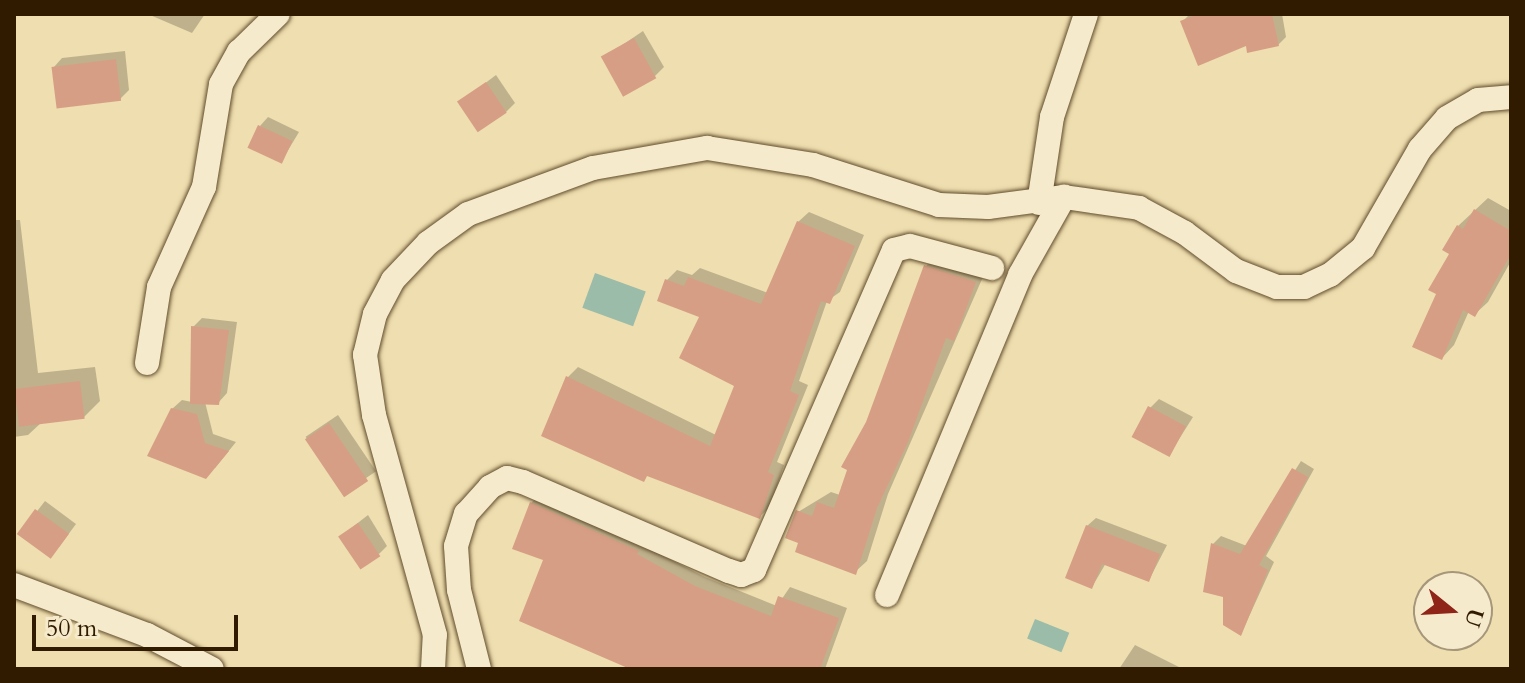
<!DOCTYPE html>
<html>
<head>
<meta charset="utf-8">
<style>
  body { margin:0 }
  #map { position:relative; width:1525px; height:683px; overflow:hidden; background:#efdeaf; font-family:Cardo,serif }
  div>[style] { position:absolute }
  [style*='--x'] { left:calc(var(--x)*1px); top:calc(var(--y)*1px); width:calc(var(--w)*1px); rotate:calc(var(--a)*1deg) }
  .water>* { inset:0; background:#9abca8; transform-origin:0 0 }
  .shadow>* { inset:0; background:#0003; transform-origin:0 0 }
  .building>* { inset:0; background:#d69f85; transform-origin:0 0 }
  .roads { filter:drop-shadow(0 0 2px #604c2c) drop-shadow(0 0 2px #604c2c) }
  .minor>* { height:24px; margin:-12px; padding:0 12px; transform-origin:12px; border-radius:12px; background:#f5eacb }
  span { translate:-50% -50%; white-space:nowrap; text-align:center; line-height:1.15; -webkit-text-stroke:7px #f5eacb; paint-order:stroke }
  .frame { position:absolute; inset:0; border:16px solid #301b00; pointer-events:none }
  .north { position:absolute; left:1413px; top:571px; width:80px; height:80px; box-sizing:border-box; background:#f5eacb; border:2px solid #a6977a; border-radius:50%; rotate:108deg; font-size:22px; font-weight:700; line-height:32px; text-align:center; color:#301b00 }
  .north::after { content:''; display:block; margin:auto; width:28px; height:36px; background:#8f2418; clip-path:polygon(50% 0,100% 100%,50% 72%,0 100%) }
  .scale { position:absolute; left:32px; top:615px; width:206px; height:36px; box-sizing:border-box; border:4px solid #301b00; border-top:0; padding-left:10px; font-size:24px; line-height:28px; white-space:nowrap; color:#301b00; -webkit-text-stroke:6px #f5eacb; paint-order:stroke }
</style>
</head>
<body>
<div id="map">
  <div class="water">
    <div style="left:595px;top:273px;width:54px;height:37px;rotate:20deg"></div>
    <div style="left:1035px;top:619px;width:37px;height:21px;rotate:22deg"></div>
  </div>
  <div class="shadow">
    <div style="clip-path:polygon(205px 14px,192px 33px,150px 15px,150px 14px)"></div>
    <div style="clip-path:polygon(1190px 14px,1282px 14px,1286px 37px,1278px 45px,1247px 44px,1183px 21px)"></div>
    <div style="clip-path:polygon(643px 31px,664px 67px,655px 76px,603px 58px)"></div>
    <div style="clip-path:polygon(125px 51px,129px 90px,120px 99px,54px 67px,62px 58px)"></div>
    <div style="clip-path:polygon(496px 75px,515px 103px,506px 112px,460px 102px)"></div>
    <div style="clip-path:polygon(268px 117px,299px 132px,281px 162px,260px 126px)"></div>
    <div style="clip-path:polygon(1488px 198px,1511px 211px,1511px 261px,1488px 302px,1475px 314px,1469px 311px,1454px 345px,1442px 358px,1438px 293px,1458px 226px)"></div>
    <div style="clip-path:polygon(809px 212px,864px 235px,840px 292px,827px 301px,799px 381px,808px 385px,777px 462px,784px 465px,770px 507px,759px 517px,567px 378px,578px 367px,716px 435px,737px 385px,702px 316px,667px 280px,677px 270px,692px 275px,700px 268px,768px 293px,798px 222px)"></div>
    <div style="clip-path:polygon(14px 220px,20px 220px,38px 373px,95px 367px,100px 401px,84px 417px,42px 422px,28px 435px,14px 437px)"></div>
    <div style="clip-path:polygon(938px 255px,986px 270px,888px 494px,867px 561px,855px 572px,800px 542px,798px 512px,831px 492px,840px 495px,926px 266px)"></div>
    <div style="clip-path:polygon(202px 318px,237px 322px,227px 393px,218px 403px,205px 402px,213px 434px,236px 442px,215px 468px,172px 409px,182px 400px,192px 402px,193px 327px)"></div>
    <div style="clip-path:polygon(1159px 399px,1193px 417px,1169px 455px,1150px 408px)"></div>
    <div style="left:338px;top:415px;width:68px;height:39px;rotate:56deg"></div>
    <div style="clip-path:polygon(1301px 461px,1314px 469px,1266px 556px,1274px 562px,1241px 634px,1225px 595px,1205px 590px,1213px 544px,1221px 536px,1247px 546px)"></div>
    <div style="clip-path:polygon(541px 494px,705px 577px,777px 606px,790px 587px,847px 608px,825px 669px,638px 669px,545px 559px,531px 503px)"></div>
    <div style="clip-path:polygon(45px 501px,76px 524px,59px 547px,20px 533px)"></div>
    <div style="clip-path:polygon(368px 515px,387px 546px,379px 554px,341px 536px)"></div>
    <div style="clip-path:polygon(1096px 518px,1167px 545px,1149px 580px,1106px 563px,1092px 587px,1087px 526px)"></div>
    <div style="clip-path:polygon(1135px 645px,1183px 669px,1119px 669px)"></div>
  </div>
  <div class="building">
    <div style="clip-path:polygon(1198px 14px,1272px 14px,1279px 46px,1247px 53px,1246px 46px,1198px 66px,1180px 21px)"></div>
    <div style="left:634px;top:38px;width:46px;height:38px;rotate:61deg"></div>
    <div style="left:116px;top:59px;width:42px;height:65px;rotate:83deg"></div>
    <div style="left:486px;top:82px;width:37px;height:35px;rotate:56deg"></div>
    <div style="left:258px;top:125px;width:38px;height:25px;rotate:25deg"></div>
    <div style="clip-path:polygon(1474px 209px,1511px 231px,1511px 254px,1475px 317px,1463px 310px,1442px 360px,1412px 347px,1436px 294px,1428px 290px,1449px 254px,1442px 250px,1457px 225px,1463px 229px)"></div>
    <div style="clip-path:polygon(797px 221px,855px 246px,830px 304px,821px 301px,790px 391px,799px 395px,768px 472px,774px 475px,760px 519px,647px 476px,644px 482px,541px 436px,566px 376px,710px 446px,734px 386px,679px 358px,699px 317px,657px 301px,665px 279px,684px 286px,688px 277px,761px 304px)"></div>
    <div style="clip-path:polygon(924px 265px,976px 282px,954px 341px,946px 338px,908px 442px,877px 508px,856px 575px,795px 552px,798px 543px,785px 538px,796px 510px,812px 516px,817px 502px,834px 508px,847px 470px,841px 467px,866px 422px)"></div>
    <div style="clip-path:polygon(191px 326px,229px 330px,219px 405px,190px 404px)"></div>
    <div style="left:80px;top:381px;width:38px;height:66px;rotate:83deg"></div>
    <div style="left:1148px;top:406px;width:43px;height:35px;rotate:28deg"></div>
    <div style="clip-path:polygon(171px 408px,197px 414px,205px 443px,229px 451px,206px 479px,147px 456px)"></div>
    <div style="left:329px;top:423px;width:70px;height:29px;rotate:56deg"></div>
    <div style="clip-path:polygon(1292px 468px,1308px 477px,1259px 565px,1268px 570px,1241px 636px,1223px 625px,1223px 597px,1203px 592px,1211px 543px,1240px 554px)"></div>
    <div style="clip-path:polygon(530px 502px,639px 551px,637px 554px,695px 586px,771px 616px,778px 596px,839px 618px,820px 669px,630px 669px,519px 621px,543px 560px,512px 549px)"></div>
    <div style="left:35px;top:509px;width:42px;height:31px;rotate:36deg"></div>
    <div style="left:358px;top:523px;width:40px;height:24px;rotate:56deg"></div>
    <div style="clip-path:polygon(1086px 525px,1160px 554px,1149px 582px,1102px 564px,1092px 589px,1065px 578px)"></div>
  </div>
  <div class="roads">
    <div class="minor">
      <div style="--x:1039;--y:203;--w:87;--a:-81.4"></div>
      <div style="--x:1052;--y:117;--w:108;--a:-71.7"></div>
      <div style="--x:147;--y:363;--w:77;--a:-81"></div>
      <div style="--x:159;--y:287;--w:110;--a:-65.8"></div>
      <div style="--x:204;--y:187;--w:104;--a:-80.6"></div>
      <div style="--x:221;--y:84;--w:37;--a:-61"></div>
      <div style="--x:239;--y:52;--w:54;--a:-44.3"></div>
      <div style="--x:14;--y:585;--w:142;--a:20.6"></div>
      <div style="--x:147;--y:635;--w:73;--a:27.6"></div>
      <div style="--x:887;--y:595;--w:347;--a:-67.4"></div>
      <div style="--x:1020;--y:275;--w:90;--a:-60.6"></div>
      <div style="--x:433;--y:669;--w:34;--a:-87"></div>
      <div style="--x:435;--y:635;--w:228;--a:-105.5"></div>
      <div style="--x:374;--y:415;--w:61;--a:-98.5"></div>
      <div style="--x:365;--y:355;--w:42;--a:-76.3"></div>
      <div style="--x:375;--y:314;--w:38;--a:-62"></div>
      <div style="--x:393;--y:280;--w:51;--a:-46.6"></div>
      <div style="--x:428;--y:243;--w:49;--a:-35.9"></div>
      <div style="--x:468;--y:214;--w:133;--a:-20.2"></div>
      <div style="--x:593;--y:168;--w:116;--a:-10"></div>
      <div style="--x:707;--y:148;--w:107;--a:9.1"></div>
      <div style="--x:813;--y:165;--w:132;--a:17.6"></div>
      <div style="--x:939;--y:205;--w:49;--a:2.3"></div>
      <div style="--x:988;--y:207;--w:77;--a:-7.5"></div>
      <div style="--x:1064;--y:197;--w:76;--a:8.3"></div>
      <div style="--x:1139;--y:208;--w:52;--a:28.5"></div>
      <div style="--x:1185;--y:233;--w:64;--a:36.7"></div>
      <div style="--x:1236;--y:271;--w:44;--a:21.3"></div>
      <div style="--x:1277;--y:287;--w:27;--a:0"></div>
      <div style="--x:1304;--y:287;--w:29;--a:-25"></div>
      <div style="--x:1330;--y:275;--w:43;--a:-39.3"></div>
      <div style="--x:1363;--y:248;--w:114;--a:-60.1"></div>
      <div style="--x:1420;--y:149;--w:41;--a:-48.9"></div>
      <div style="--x:1447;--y:118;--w:36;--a:-30"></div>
      <div style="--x:1478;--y:100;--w:33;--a:-5"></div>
      <div style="--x:479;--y:669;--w:81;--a:-104.2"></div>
      <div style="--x:459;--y:590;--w:44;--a:-93.9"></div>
      <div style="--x:456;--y:546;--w:34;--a:-73"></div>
      <div style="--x:466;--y:514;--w:36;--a:-48"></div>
      <div style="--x:490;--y:487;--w:19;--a:-28"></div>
      <div style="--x:507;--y:478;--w:16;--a:14"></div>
      <div style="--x:523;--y:482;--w:224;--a:23.4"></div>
      <div style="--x:729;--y:571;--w:13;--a:18"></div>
      <div style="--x:741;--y:575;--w:14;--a:-21"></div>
      <div style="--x:754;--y:570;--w:349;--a:-66.4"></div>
      <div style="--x:894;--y:250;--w:16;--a:-14"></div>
      <div style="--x:910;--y:246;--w:85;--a:15"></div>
    </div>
  </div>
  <div class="frame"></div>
  <div class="north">U</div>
  <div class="scale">50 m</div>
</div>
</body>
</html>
